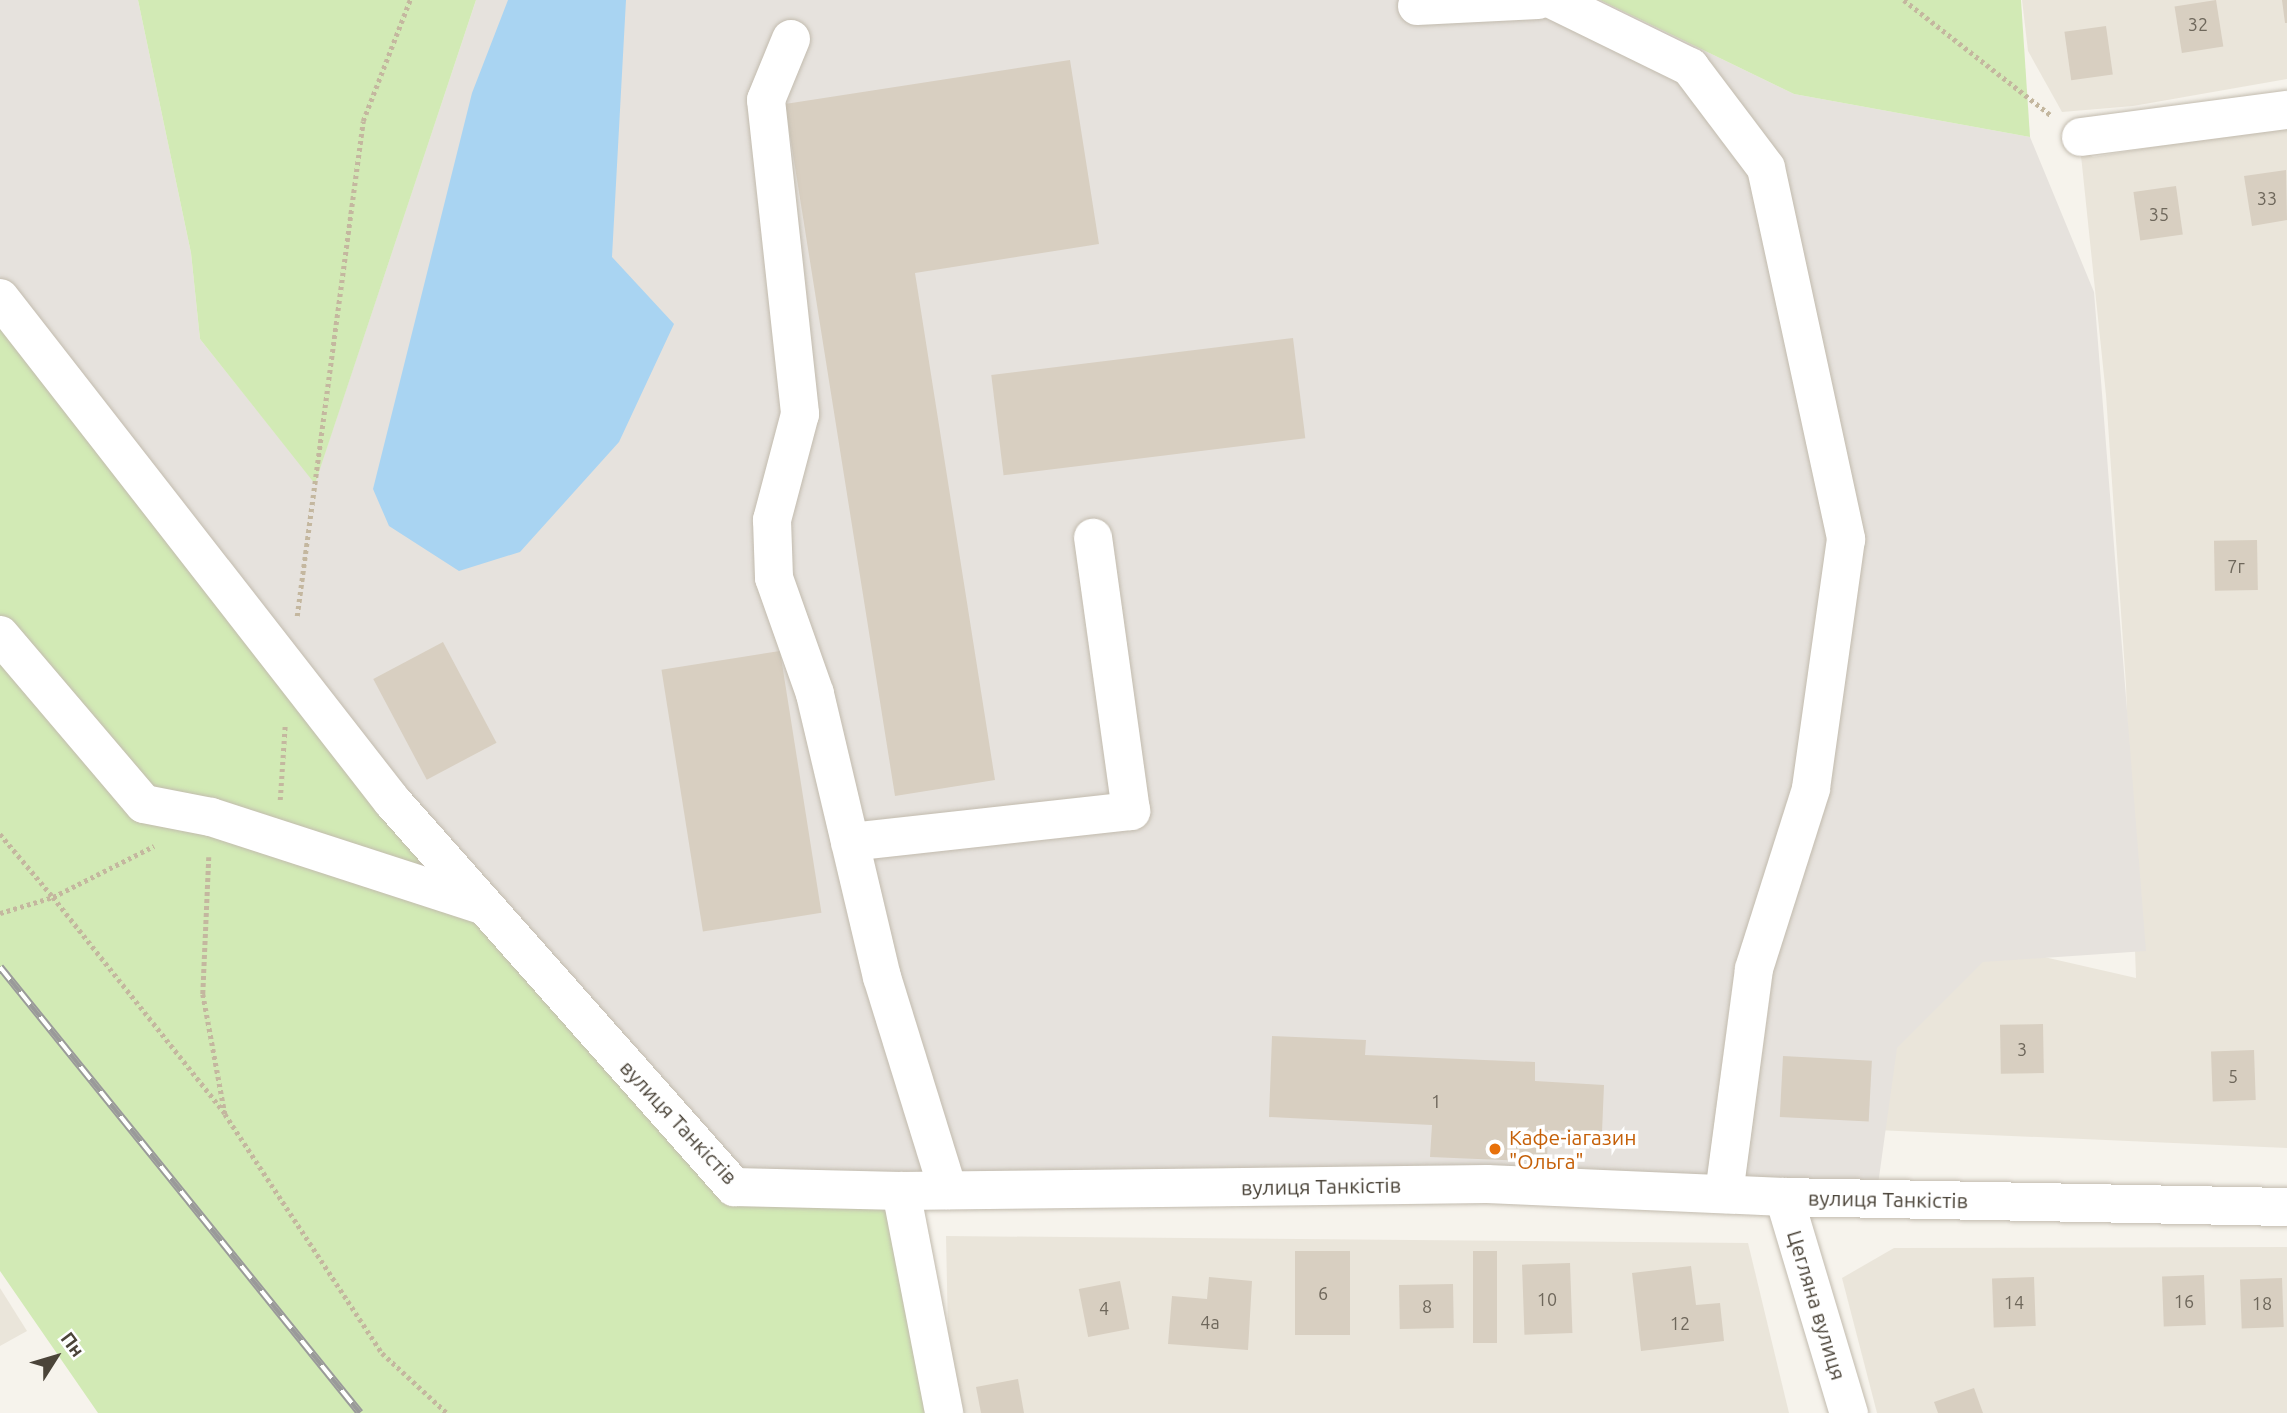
<!DOCTYPE html>
<html>
<head>
<meta charset="utf-8">
<style>
  body { margin:0 }
  #map { position:relative; width:2287px; height:1413px; overflow:hidden; background:#f6f3ec; font-family:Ubuntu,sans-serif }
  div>[style] { position:absolute }
  [style*='--x'] { left:calc(var(--x)*1px); top:calc(var(--y)*1px); width:calc(var(--w)*1px); rotate:calc(var(--a)*1deg) }
  .residential>* { inset:0; background:#eae5da }
  .industrial>* { inset:0; background:#e6e2dd }
  .green>* { inset:0; background:#d2eab5 }
  .water>* { inset:0; background:#a9d4f2 }
  .building>* { inset:0; background:#d8cfc1; transform-origin:0 0 }
  .path>* { height:4.5px; margin-top:-2.25px; transform-origin:0; background:repeating-linear-gradient(90deg,#c4b79f 0 3.5px,transparent 0 7px) }
  .roads { filter:drop-shadow(0 0 2px #c2bbae) drop-shadow(0 0 2px #c2bbae) }
  .minor>* { height:38px; margin:-19px; padding:0 19px; transform-origin:19px; border-radius:19px; background:#fff }
  .rail>* { height:8px; margin-top:-4px; transform-origin:0; background:repeating-linear-gradient(90deg,#fff 0 16px,#9a9a9a 0 32px); box-sizing:border-box; border-block:2px solid #9a9a9a }
  .dots>* { width:19px; height:19px; translate:-50% -50%; box-sizing:border-box; border:4px solid #fff; border-radius:50% }
  span { translate:-50% -50%; white-space:nowrap; text-align:center; line-height:1.15; -webkit-text-stroke:7px #fff; paint-order:stroke }
  .number-label { font-size:18px; color:#6e675b }
  .number-label span { -webkit-text-stroke-width:0 }
  .street-label { font-size:21px; color:#4b4439 }
  .food-label { font-size:21px; color:#c56008 }
  .left { translate:0 -50%; text-align:left }
  .north { position:absolute; left:21px; top:1322px; width:70px; height:70px; -webkit-text-stroke:5px #fff; paint-order:stroke; rotate:53deg; font-size:19px; font-weight:700; line-height:28px; text-align:center; color:#4b4439 }
  .north::after { content:''; display:block; margin:auto; width:24px; height:32px; background:#4b4439; clip-path:polygon(50% 0,100% 100%,50% 72%,0 100%) }
</style>
</head>
<body>
<div id="map">
  <div class="residential">
    <div style="clip-path:polygon(2022px 0,2287px 0,2287px 79px,2133px 106px,2062px 112px,2028px 51px)"></div>
    <div style="clip-path:polygon(2287px 125px,2287px 1148px,1876px 1130px,1881px 1047px,1979px 942px,2136px 978px,2126px 685px,2106px 395px,2080px 146px,2093px 157px)"></div>
    <div style="clip-path:polygon(946px 1236px,1748px 1243px,1789px 1413px,957px 1413px,949px 1379px)"></div>
    <div style="clip-path:polygon(2287px 1247px,2287px 1413px,1877px 1413px,1842px 1278px,1894px 1248px)"></div>
    <div style="clip-path:polygon(0 1288px,27px 1331px,0 1346px)"></div>
  </div>
  <div class="industrial">
    <div style="clip-path:polygon(0 0,138px 0,191px 253px,200px 339px,315px 483px,476px 0,1600px 0,1794px 94px,2030px 137px,2094px 292px,2146px 951px,1983px 962px,1897px 1048px,1876px 1199px,734px 1187px,0 325px)"></div>
  </div>
  <div class="green">
    <div style="clip-path:polygon(138px 0,476px 0,315px 484px,200px 339px,191px 253px)"></div>
    <div style="clip-path:polygon(1600px 0,2021px 0,2030px 137px,1794px 94px)"></div>
    <div style="clip-path:polygon(0 325px,734px 1187px,901px 1191px,944px 1413px,98px 1413px,0 1271px)"></div>
  </div>
  <div class="water">
    <div style="clip-path:polygon(508px 0,626px 0,612px 257px,674px 324px,619px 442px,520px 552px,459px 571px,389px 526px,373px 489px,472px 93px)"></div>
  </div>
  <div class="building">
    <div style="left:2216px;top:0;width:47px;height:42px;rotate:81deg"></div>
    <div style="clip-path:polygon(2282px 0,2287px 0,2287px 23px,2285px 23px)"></div>
    <div style="left:2106px;top:26px;width:49px;height:42px;rotate:82deg"></div>
    <div style="clip-path:polygon(1070px 60px,1099px 244px,915px 273px,995px 780px,895px 796px,785px 104px)"></div>
    <div style="clip-path:polygon(2286px 170px,2287px 220px,2252px 226px,2244px 176px)"></div>
    <div style="left:2176px;top:186px;width:49px;height:43px;rotate:82deg"></div>
    <div style="left:1293px;top:338px;width:101px;height:304px;rotate:83deg"></div>
    <div style="left:2257px;top:540px;width:50px;height:43px;rotate:89deg"></div>
    <div style="left:443px;top:642px;width:114px;height:79px;rotate:62deg"></div>
    <div style="left:780px;top:651px;width:265px;height:120px;rotate:81deg"></div>
    <div style="left:2043px;top:1024px;width:49px;height:43px;rotate:89deg"></div>
    <div style="clip-path:polygon(1272px 1036px,1366px 1040px,1365px 1055px,1535px 1062px,1535px 1081px,1604px 1085px,1602px 1132px,1548px 1130px,1547px 1162px,1430px 1157px,1432px 1125px,1269px 1117px)"></div>
    <div style="left:2254px;top:1050px;width:50px;height:43px;rotate:88deg"></div>
    <div style="left:1783px;top:1056px;width:89px;height:61px;rotate:3deg"></div>
    <div style="left:1295px;top:1251px;width:55px;height:84px"></div>
    <div style="left:1473px;top:1251px;width:24px;height:92px"></div>
    <div style="left:1570px;top:1263px;width:70px;height:48px;rotate:88deg"></div>
    <div style="clip-path:polygon(1691px 1266px,1696px 1305px,1720px 1303px,1724px 1341px,1641px 1351px,1632px 1273px)"></div>
    <div style="left:2204px;top:1275px;width:50px;height:42px;rotate:88deg"></div>
    <div style="clip-path:polygon(1209px 1277px,1252px 1281px,1248px 1350px,1168px 1344px,1172px 1296px,1207px 1299px)"></div>
    <div style="left:2034px;top:1277px;width:49px;height:42px;rotate:88deg"></div>
    <div style="left:2282px;top:1278px;width:49px;height:42px;rotate:88deg"></div>
    <div style="left:1120px;top:1281px;width:49px;height:42px;rotate:79deg"></div>
    <div style="left:1453px;top:1284px;width:44px;height:54px;rotate:89deg"></div>
    <div style="clip-path:polygon(1018px 1379px,1024px 1413px,981px 1413px,976px 1387px)"></div>
    <div style="clip-path:polygon(1974px 1388px,1983px 1413px,1938px 1413px,1934px 1402px)"></div>
  </div>
  <div class="path">
    <div style="--x:1904;--y:0;--w:188;--a:38.1"></div>
    <div style="--x:297;--y:616;--w:499;--a:-82.4"></div>
    <div style="--x:363;--y:121;--w:130;--a:-68.8"></div>
    <div style="--x:280;--y:800;--w:75;--a:-86.2"></div>
    <div style="--x:0;--y:834;--w:82;--a:49.9"></div>
    <div style="--x:53;--y:897;--w:113;--a:-26.8"></div>
    <div style="--x:209;--y:857;--w:137;--a:92.5"></div>
    <div style="--x:203;--y:994;--w:122;--a:79.6"></div>
    <div style="--x:225;--y:1114;--w:286;--a:56.7"></div>
    <div style="--x:382;--y:1353;--w:88;--a:42.7"></div>
    <div style="--x:0;--y:913;--w:55;--a:-16.8"></div>
    <div style="--x:53;--y:897;--w:276;--a:51.5"></div>
  </div>
  <div class="roads">
    <div class="minor">
      <div style="--x:1553;--y:0;--w:153;--a:26.1"></div>
      <div style="--x:1690;--y:67;--w:126;--a:53"></div>
      <div style="--x:1766;--y:168;--w:380;--a:77.8"></div>
      <div style="--x:1846;--y:539;--w:252;--a:98"></div>
      <div style="--x:1811;--y:789;--w:189;--a:107.6"></div>
      <div style="--x:1754;--y:969;--w:227;--a:97.6"></div>
      <div style="--x:1417;--y:6;--w:121;--a:-2.8"></div>
      <div style="--x:791;--y:39;--w:66;--a:112.3"></div>
      <div style="--x:766;--y:100;--w:316;--a:83.8"></div>
      <div style="--x:800;--y:414;--w:110;--a:104.8"></div>
      <div style="--x:772;--y:520;--w:58;--a:88"></div>
      <div style="--x:774;--y:578;--w:123;--a:70.5"></div>
      <div style="--x:815;--y:694;--w:291;--a:76.7"></div>
      <div style="--x:882;--y:977;--w:223;--a:72.8"></div>
      <div style="--x:2081;--y:137;--w:208;--a:-7.5"></div>
      <div style="--x:0;--y:298;--w:638;--a:52.07"></div>
      <div style="--x:392;--y:801;--w:516;--a:48.46"></div>
      <div style="--x:734;--y:1187;--w:167;--a:1.4"></div>
      <div style="--x:901;--y:1191;--w:586;--a:-0.68"></div>
      <div style="--x:1487;--y:1184;--w:297;--a:2.5"></div>
      <div style="--x:1784;--y:1197;--w:503;--a:1.14"></div>
      <div style="--x:0;--y:635;--w:222;--a:49.6"></div>
      <div style="--x:144;--y:804;--w:68;--a:11"></div>
      <div style="--x:211;--y:817;--w:285;--a:18"></div>
      <div style="--x:850;--y:842;--w:283;--a:-6.3"></div>
      <div style="--x:1131;--y:811;--w:276;--a:-97.9"></div>
      <div style="--x:901;--y:1191;--w:226;--a:79"></div>
      <div style="--x:1784;--y:1197;--w:226;--a:73.3"></div>
    </div>
  </div>
  <div class="rail">
    <div style="--x:0;--y:967;--w:573;--a:51.09"></div>
  </div>
  <div class="dots">
    <div style="left:1495px;top:1149px;background:#e8710a"></div>
  </div>
  <div class="number-label">
    <span style="left:2198px;top:24px">32</span>
    <span style="left:2267px;top:198px">33</span>
    <span style="left:2159px;top:214px">35</span>
    <span style="left:2236px;top:566px">7г</span>
    <span style="left:2022px;top:1049px">3</span>
    <span style="left:2233px;top:1076px">5</span>
    <span style="left:1436px;top:1101px">1</span>
    <span style="left:1323px;top:1293px">6</span>
    <span style="left:1547px;top:1299px">10</span>
    <span style="left:2184px;top:1301px">16</span>
    <span style="left:2014px;top:1302px">14</span>
    <span style="left:2262px;top:1303px">18</span>
    <span style="left:1427px;top:1306px">8</span>
    <span style="left:1104px;top:1308px">4</span>
    <span style="left:1210px;top:1322px">4а</span>
    <span style="left:1680px;top:1323px">12</span>
  </div>
  <div class="street-label">
    <span style="left:679px;top:1122px;rotate:47deg">вулиця Танкістів</span>
    <span style="left:1321px;top:1186px;rotate:-1deg">вулиця Танкістів</span>
    <span style="left:1888px;top:1199px;rotate:1deg">вулиця Танкістів</span>
    <span style="left:1817px;top:1305px;rotate:73deg">Цегляна вулиця</span>
  </div>
  <div class="food-label">
    <span class="left" style="left:1509px;top:1149px">Кафе-іагазин<br>"Ольга"</span>
  </div>
  <div class="north">Пн</div>
</div>
</body>
</html>
